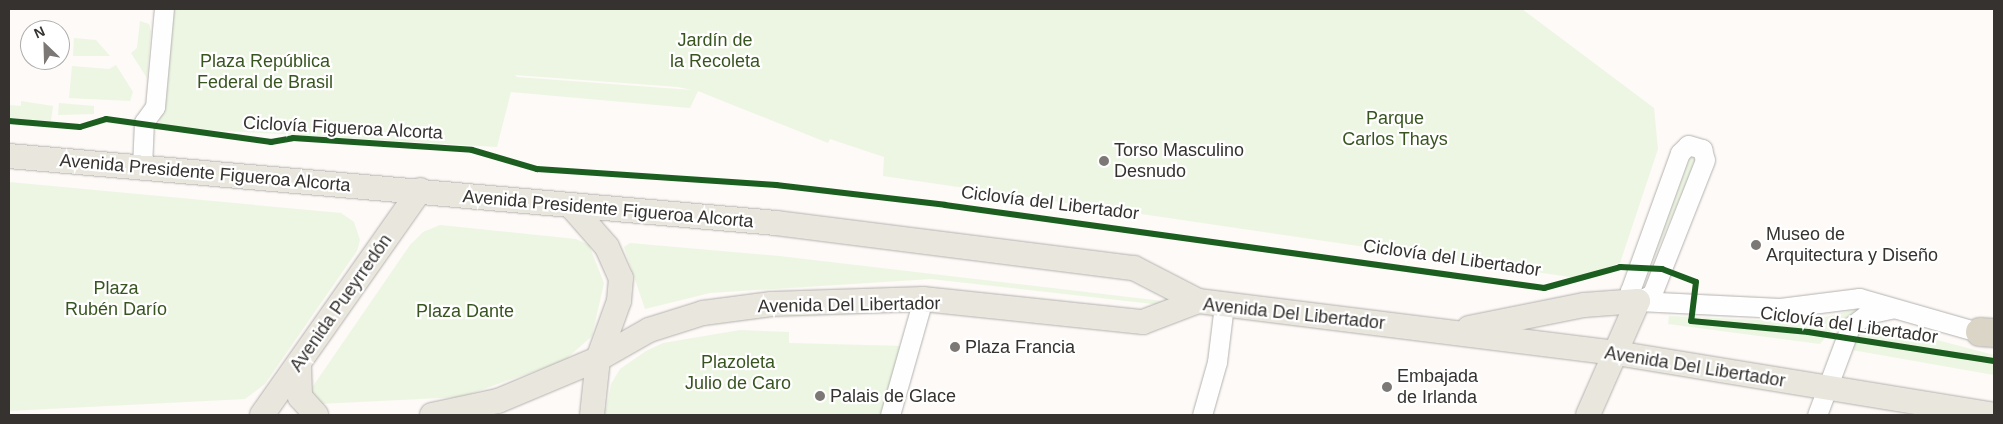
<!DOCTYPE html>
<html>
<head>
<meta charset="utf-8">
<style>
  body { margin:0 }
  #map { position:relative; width:2003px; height:424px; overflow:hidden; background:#fdfaf7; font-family:Arial,sans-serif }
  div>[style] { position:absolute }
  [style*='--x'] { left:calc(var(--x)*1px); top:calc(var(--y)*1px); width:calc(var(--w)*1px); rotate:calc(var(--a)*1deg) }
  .green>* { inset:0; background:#edf6e3; transform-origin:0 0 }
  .roads { filter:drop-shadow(0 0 1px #b4b1af) drop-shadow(0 0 1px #b4b1af) }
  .minor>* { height:19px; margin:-9.5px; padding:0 9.5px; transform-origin:9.5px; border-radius:9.5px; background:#fffefe }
  .major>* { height:24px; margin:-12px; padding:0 12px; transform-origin:12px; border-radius:12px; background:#e9e6dd }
  .highway>* { height:28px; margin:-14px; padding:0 14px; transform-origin:14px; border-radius:14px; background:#dbd5c7 }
  .cycleway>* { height:6px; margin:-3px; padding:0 3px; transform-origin:3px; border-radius:3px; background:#1b5e20 }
  .dots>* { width:14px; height:14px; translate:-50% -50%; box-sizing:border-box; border:2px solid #fff; border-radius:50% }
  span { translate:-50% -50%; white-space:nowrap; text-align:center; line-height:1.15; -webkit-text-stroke:4.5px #fff; paint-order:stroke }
  .park-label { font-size:18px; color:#385520 }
  .street-label { font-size:18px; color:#35322f }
  .poi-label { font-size:18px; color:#35322f }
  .left { translate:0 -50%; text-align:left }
  .frame { position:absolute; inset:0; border:10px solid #35322f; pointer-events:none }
  .north { position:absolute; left:20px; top:20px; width:50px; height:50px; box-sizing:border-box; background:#fff; border:1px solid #aeadac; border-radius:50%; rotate:336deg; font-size:14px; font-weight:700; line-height:20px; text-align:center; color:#35322f }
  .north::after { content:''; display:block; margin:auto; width:18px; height:22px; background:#7b7875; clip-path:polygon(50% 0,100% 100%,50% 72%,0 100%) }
</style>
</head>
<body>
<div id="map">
  <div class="green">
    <div style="clip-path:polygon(evenodd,166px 9px,1522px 9px,1654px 108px,1658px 149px,1620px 263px,1577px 278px,883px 176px,884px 157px,830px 139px,828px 143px,698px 91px,690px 108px,511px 92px,497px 147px,159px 127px,166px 9px,515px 75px,678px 87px,692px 90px,517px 77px,515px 75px)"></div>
    <div style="clip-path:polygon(140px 21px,149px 24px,151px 31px,147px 78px,131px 53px,137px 48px)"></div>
    <div style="clip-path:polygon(74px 38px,96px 40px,110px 56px,73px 56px)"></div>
    <div style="clip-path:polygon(116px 65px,133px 92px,130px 101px,69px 98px,72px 66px,109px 69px)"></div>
    <div style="clip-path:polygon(21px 101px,53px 106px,51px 121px,9px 118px,9px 105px,21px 106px)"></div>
    <div style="clip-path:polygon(59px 103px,94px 106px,94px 114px,58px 115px)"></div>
    <div style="left:1689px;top:154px;width:10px;height:112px;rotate:24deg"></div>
    <div style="clip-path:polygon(9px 182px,341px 213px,354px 222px,360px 240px,357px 251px,265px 384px,245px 399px,9px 411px)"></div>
    <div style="clip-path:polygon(440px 225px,576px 239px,589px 245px,604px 283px,592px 336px,564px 361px,461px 397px,318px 404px,311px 389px,410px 245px,423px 232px)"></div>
    <div style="clip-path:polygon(630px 243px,779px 256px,1171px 302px,1171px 306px,931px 279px,710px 293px,645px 309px,624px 247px)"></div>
    <div style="clip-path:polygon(1865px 307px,1839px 321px,1820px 344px,1668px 324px,1669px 316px,1805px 322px)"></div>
    <div style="clip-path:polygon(1865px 329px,1918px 335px,1994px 355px,1994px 375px,1852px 350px,1855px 336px)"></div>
    <div style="clip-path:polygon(740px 330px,789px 332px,789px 343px,904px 346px,882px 415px,605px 415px,611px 384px,620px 369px,646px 351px,663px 343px)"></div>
  </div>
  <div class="roads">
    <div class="minor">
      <div style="--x:1688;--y:145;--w:15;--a:16"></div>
      <div style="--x:1702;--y:149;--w:11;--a:75"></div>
      <div style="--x:1705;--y:160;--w:144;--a:111.6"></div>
      <div style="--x:1652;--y:294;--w:16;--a:153"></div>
      <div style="--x:1638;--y:301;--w:13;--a:-129"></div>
      <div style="--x:1630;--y:291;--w:147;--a:-70.1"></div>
      <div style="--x:1680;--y:153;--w:11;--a:-45"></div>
      <div style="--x:142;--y:167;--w:45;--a:-87.5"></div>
      <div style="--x:144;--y:122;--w:19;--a:-54"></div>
      <div style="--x:155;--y:107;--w:98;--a:-84.8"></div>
      <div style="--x:1638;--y:301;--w:142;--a:2.8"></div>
      <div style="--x:1780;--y:308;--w:80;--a:-7.2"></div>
      <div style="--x:1859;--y:298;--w:138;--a:15.9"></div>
      <div style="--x:890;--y:415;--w:121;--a:-74.1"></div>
      <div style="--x:1202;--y:415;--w:55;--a:-74.2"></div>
      <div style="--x:1217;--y:362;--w:57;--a:-83"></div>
      <div style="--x:1817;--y:415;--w:94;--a:-69.4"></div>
      <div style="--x:1850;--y:327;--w:21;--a:-37"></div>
      <div style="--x:1867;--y:314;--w:25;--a:-12"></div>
    </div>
    <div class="major">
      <div style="--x:9;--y:156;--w:770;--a:4.99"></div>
      <div style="--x:776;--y:223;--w:361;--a:7.2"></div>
      <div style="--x:1134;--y:268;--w:72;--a:27.3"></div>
      <div style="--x:572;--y:207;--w:53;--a:48.8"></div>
      <div style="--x:607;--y:247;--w:34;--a:66"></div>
      <div style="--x:621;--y:278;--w:23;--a:95"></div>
      <div style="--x:619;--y:301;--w:62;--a:109.9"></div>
      <div style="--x:598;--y:359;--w:56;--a:96.1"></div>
      <div style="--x:1469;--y:328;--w:117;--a:-11.3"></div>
      <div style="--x:1584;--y:305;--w:54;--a:-4.2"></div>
      <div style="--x:1638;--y:301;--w:124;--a:113.7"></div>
      <div style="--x:299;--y:366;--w:31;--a:88"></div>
      <div style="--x:300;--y:397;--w:24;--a:48"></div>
      <div style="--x:262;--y:415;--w:275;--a:-54.9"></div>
      <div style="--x:432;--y:415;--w:67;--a:-12"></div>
      <div style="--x:498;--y:401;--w:108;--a:-22.8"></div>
      <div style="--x:598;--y:359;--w:59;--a:-29.6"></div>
      <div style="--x:649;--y:330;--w:57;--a:-17.5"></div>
      <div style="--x:703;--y:313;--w:69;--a:-7.5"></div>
      <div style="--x:771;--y:304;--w:152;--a:-1.9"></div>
      <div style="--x:923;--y:299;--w:221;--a:6"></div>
      <div style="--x:1143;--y:322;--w:59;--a:-20.9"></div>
      <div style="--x:1198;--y:301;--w:421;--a:7.1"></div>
      <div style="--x:1616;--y:353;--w:383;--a:9.3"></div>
    </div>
    <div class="highway">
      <div style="--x:1980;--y:332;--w:14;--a:4"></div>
    </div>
  </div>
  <div class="cycleway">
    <div style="--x:9;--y:121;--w:71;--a:4.8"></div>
    <div style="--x:80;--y:127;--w:27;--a:-17"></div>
    <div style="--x:106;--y:119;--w:167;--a:7.9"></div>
    <div style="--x:271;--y:142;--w:22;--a:-10"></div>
    <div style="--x:293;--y:138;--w:179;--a:3.8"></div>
    <div style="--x:472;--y:150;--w:68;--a:16.3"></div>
    <div style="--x:537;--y:169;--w:240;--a:3.8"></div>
    <div style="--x:776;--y:185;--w:170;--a:6.7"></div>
    <div style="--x:945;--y:205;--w:605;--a:7.89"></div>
    <div style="--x:1544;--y:288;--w:79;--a:-15.4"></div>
    <div style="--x:1620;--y:267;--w:42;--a:2.7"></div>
    <div style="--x:1662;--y:269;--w:36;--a:21"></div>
    <div style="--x:1696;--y:282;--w:39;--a:97"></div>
    <div style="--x:1691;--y:321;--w:118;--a:5.4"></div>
    <div style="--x:1808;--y:332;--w:188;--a:8.9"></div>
  </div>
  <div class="dots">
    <div style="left:1104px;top:161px;background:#7b7875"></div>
    <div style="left:1756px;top:245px;background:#7b7875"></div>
    <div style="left:955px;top:347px;background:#7b7875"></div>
    <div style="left:1387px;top:387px;background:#7b7875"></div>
    <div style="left:820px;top:396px;background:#7b7875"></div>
  </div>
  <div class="park-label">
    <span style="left:715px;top:51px">Jardín de<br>la Recoleta</span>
    <span style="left:265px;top:72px">Plaza República<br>Federal de Brasil</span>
    <span style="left:1395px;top:129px">Parque<br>Carlos Thays</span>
    <span style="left:116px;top:299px">Plaza<br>Rubén Darío</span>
    <span style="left:465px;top:311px">Plaza Dante</span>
    <span style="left:738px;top:373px">Plazoleta<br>Julio de Caro</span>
  </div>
  <div class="street-label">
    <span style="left:343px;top:128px;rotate:3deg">Ciclovía Figueroa Alcorta</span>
    <span style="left:205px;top:173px;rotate:5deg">Avenida Presidente Figueroa Alcorta</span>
    <span style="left:1050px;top:203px;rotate:7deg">Ciclovía del Libertador</span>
    <span style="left:608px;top:209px;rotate:5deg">Avenida Presidente Figueroa Alcorta</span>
    <span style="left:1452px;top:258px;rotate:8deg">Ciclovía del Libertador</span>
    <span style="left:341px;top:303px;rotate:-55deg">Avenida Pueyrredón</span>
    <span style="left:849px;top:305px;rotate:-1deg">Avenida Del Libertador</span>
    <span style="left:1294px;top:314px;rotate:6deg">Avenida Del Libertador</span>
    <span style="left:1849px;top:325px;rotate:8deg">Ciclovía del Libertador</span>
    <span style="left:1695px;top:367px;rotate:9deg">Avenida Del Libertador</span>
  </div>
  <div class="poi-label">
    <span class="left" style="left:1114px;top:161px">Torso Masculino<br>Desnudo</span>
    <span class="left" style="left:1766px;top:245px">Museo de<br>Arquitectura y Diseño</span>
    <span class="left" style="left:965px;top:347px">Plaza Francia</span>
    <span class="left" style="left:1397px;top:387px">Embajada<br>de Irlanda</span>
    <span class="left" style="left:830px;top:396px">Palais de Glace</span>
  </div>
  <div class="frame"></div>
  <div class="north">N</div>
</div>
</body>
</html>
